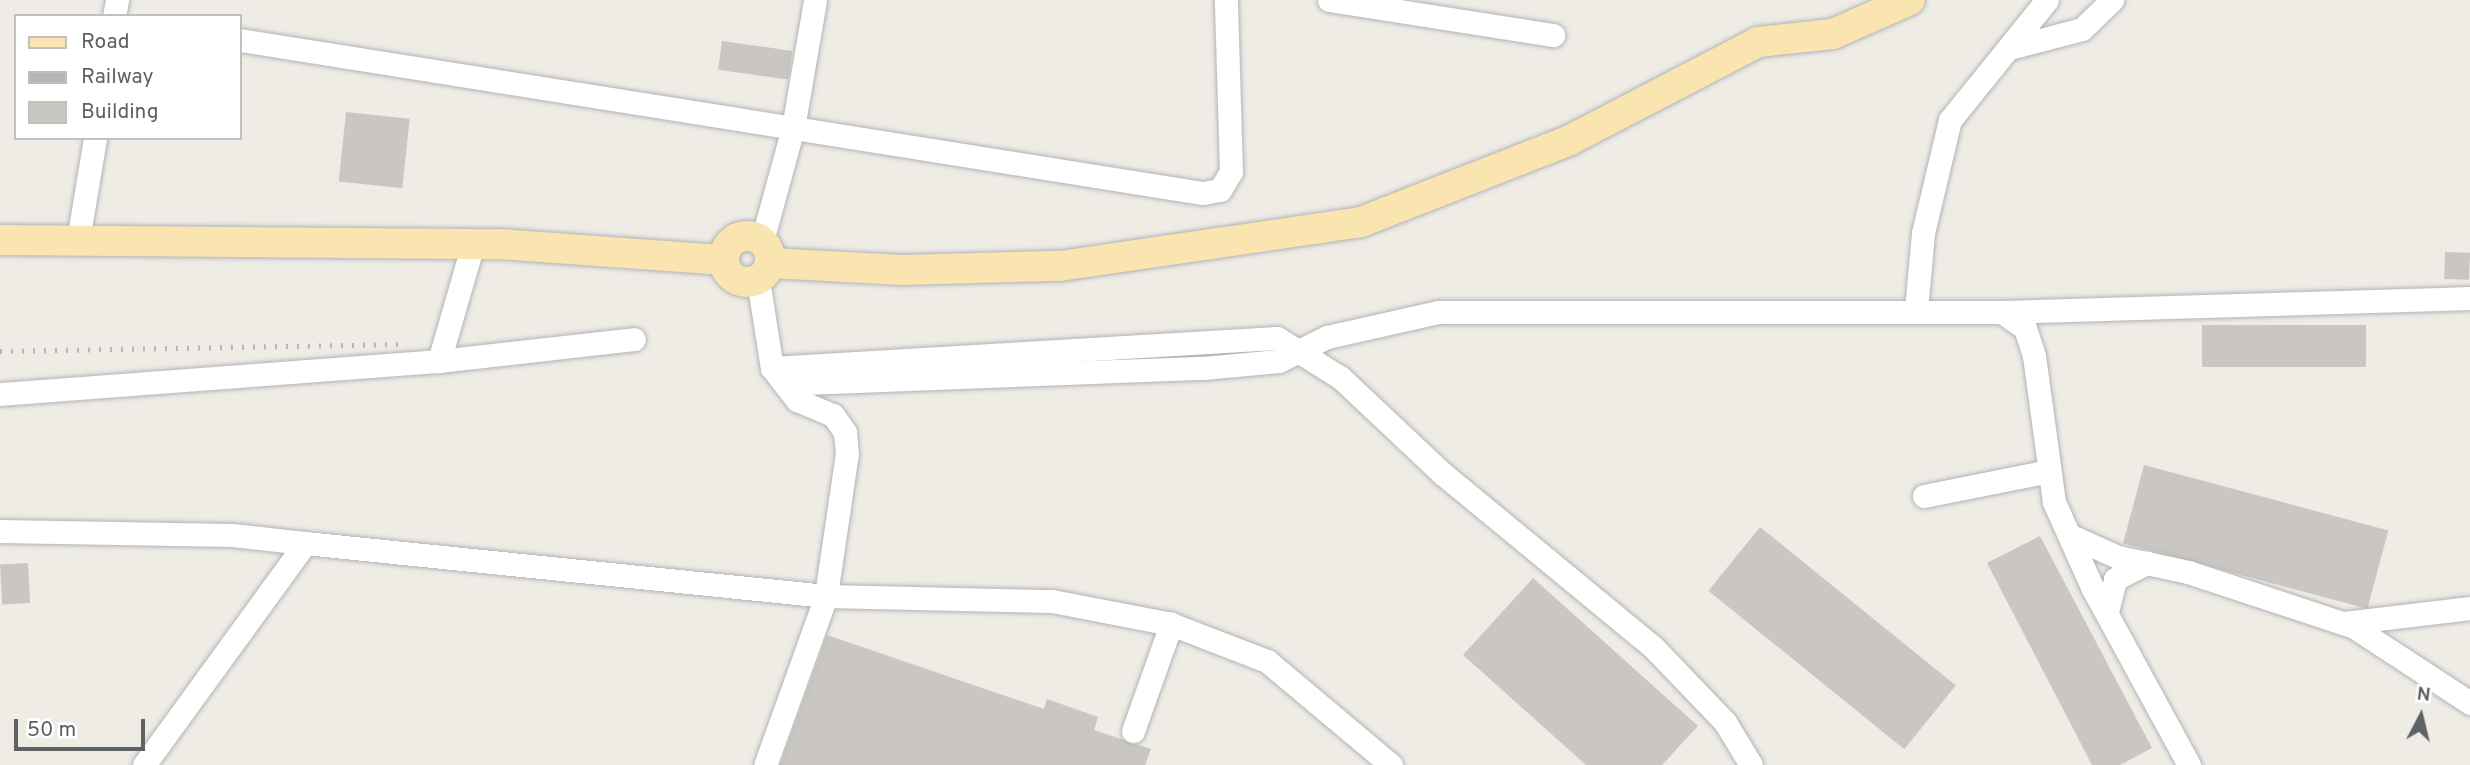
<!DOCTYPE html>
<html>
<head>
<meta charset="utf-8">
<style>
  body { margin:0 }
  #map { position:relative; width:2470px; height:765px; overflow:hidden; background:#efece6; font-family:Overpass,sans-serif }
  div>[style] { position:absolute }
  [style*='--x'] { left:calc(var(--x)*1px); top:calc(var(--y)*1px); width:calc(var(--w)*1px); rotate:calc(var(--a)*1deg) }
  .building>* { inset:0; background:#cac7c2; transform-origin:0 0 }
  .roads { filter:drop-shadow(0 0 2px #b1b4b7) drop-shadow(0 0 2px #b1b4b7) }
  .minor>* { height:23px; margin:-11.5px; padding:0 11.5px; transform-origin:11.5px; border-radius:11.5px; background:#fff }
  .major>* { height:30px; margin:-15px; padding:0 15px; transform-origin:15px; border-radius:15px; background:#fae4af }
  .major>.ring { margin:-15px; padding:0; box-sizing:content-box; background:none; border:30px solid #fae4af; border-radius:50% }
  .rail>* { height:5px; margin-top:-2.5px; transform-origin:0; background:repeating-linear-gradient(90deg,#b4b5b5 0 2px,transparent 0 11px) }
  span { translate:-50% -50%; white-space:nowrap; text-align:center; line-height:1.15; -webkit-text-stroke:5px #fff; paint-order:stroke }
  .legend { position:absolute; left:14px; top:14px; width:228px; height:126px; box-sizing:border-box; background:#fff; border:2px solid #bec0c1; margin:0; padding:9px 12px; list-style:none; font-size:21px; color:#5d6265 }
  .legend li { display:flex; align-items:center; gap:14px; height:35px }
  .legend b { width:35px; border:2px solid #bec0c1 }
  .north { position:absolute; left:2386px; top:681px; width:70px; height:70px; -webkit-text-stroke:5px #fff; paint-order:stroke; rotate:7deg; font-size:19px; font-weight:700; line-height:28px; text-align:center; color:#5d6265 }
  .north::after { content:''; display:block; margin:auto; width:24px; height:32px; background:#5d6265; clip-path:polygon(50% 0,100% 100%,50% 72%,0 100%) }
  .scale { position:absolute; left:14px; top:719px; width:131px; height:32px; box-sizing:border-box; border:4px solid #5d6265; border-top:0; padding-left:9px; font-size:21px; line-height:24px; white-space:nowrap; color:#5d6265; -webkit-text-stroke:5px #fff; paint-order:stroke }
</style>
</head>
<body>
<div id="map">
  <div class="building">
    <div style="left:722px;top:41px;width:71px;height:29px;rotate:8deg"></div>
    <div style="left:346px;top:112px;width:64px;height:70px;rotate:6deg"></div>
    <div style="left:2445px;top:252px;width:25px;height:27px;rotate:2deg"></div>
    <div style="left:2366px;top:325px;width:42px;height:164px;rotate:90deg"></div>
    <div style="left:2144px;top:465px;width:253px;height:81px;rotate:15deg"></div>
    <div style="left:1760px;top:527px;width:252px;height:82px;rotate:39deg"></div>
    <div style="clip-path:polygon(2040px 536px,2152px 748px,2120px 765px,2092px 765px,1987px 563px)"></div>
    <div style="left:28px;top:563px;width:40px;height:28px;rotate:87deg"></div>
    <div style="clip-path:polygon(1533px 578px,1698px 726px,1662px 765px,1586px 765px,1463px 655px)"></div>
    <div style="clip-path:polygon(827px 635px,1044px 709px,1047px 699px,1098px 717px,1094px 730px,1151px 749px,1145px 765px,780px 765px)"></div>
  </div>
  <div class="roads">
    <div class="minor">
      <div style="--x:1329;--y:0;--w:227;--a:8.9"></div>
      <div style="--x:114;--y:16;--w:16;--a:-79"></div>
      <div style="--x:240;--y:40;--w:975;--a:9.03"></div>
      <div style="--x:1203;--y:193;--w:17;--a:-10"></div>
      <div style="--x:1220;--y:190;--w:21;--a:-59"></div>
      <div style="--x:1231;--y:172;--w:172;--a:-91.7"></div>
      <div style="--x:2010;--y:48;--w:74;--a:-14.8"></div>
      <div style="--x:2082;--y:29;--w:42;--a:-44"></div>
      <div style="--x:78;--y:240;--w:103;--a:-80.5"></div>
      <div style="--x:762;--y:241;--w:117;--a:-74.7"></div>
      <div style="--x:793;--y:128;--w:130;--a:-80.2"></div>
      <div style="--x:758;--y:280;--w:89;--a:81"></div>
      <div style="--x:772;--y:368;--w:41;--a:52"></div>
      <div style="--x:797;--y:400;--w:39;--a:23"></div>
      <div style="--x:833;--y:415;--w:21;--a:55"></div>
      <div style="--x:845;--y:432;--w:21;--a:85"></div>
      <div style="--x:847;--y:453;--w:145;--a:98.4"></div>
      <div style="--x:826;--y:596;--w:180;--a:109.8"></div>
      <div style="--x:1916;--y:310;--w:77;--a:-84.8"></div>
      <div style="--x:1923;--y:233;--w:116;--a:-76.6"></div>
      <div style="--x:1950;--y:120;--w:154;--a:-51.1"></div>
      <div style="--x:2002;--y:312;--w:28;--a:35"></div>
      <div style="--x:2025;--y:328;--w:29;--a:72"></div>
      <div style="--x:2034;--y:356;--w:147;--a:82.2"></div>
      <div style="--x:2054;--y:502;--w:93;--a:65.9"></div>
      <div style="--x:2092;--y:587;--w:203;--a:61.4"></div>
      <div style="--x:439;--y:361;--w:196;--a:-6.4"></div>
      <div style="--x:772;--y:368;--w:35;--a:25"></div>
      <div style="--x:804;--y:383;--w:399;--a:-2.2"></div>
      <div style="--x:1203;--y:368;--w:76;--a:-5.3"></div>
      <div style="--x:1279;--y:361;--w:54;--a:-26.6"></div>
      <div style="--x:1327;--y:337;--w:114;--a:-12.7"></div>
      <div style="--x:1438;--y:312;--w:564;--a:0"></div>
      <div style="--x:2002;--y:312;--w:468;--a:-1.7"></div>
      <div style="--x:772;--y:368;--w:506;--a:-3.4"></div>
      <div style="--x:1277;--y:338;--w:75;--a:32"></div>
      <div style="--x:1341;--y:378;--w:140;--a:43.3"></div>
      <div style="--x:1443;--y:474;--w:273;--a:39.5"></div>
      <div style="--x:1654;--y:648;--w:103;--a:46.2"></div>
      <div style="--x:1725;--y:722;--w:50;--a:58.8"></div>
      <div style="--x:0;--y:394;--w:440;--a:-4.3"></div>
      <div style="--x:439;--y:361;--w:122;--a:-73.8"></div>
      <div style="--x:1924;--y:496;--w:127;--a:-11.3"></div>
      <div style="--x:0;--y:531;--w:232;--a:1"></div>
      <div style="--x:232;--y:535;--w:73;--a:6.3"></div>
      <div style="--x:2069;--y:535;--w:54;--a:24.2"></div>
      <div style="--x:2118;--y:557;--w:72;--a:12.1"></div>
      <div style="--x:2188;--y:572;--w:175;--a:18.3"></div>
      <div style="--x:2354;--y:627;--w:139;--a:33.2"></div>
      <div style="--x:2107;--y:612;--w:34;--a:-76"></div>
      <div style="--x:2115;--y:579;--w:36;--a:-27"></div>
      <div style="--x:2344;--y:623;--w:127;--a:-6.8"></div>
      <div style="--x:1133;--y:731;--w:114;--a:-70.4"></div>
      <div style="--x:144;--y:765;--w:274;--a:-54"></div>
      <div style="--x:305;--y:543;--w:524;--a:5.81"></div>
      <div style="--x:826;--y:596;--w:226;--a:1.3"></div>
      <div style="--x:1052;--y:601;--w:121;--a:10.9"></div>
      <div style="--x:1171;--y:624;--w:103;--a:21.1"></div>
      <div style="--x:1267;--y:661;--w:162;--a:40"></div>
    </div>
    <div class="major">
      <div class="ring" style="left:724px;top:236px;width:16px;height:16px"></div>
      <div style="--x:0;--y:240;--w:499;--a:0.5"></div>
      <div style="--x:499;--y:244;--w:226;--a:4.1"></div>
      <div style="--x:770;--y:263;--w:132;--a:3"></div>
      <div style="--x:902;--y:270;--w:158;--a:-1.5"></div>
      <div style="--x:1060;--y:266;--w:304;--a:-8.3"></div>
      <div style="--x:1361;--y:222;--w:225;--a:-21.4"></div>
      <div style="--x:1570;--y:140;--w:212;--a:-27.5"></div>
      <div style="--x:1758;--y:42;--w:75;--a:-6.1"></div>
      <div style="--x:1833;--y:34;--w:84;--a:-23.8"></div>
    </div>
  </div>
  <div class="rail">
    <div style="--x:0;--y:351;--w:404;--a:-1"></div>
  </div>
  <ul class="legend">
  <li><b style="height:9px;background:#fae4af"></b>Road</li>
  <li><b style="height:9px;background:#b4b5b5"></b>Railway</li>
  <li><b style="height:19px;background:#cac7c2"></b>Building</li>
  </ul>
  <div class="north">N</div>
  <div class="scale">50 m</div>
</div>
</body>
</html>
